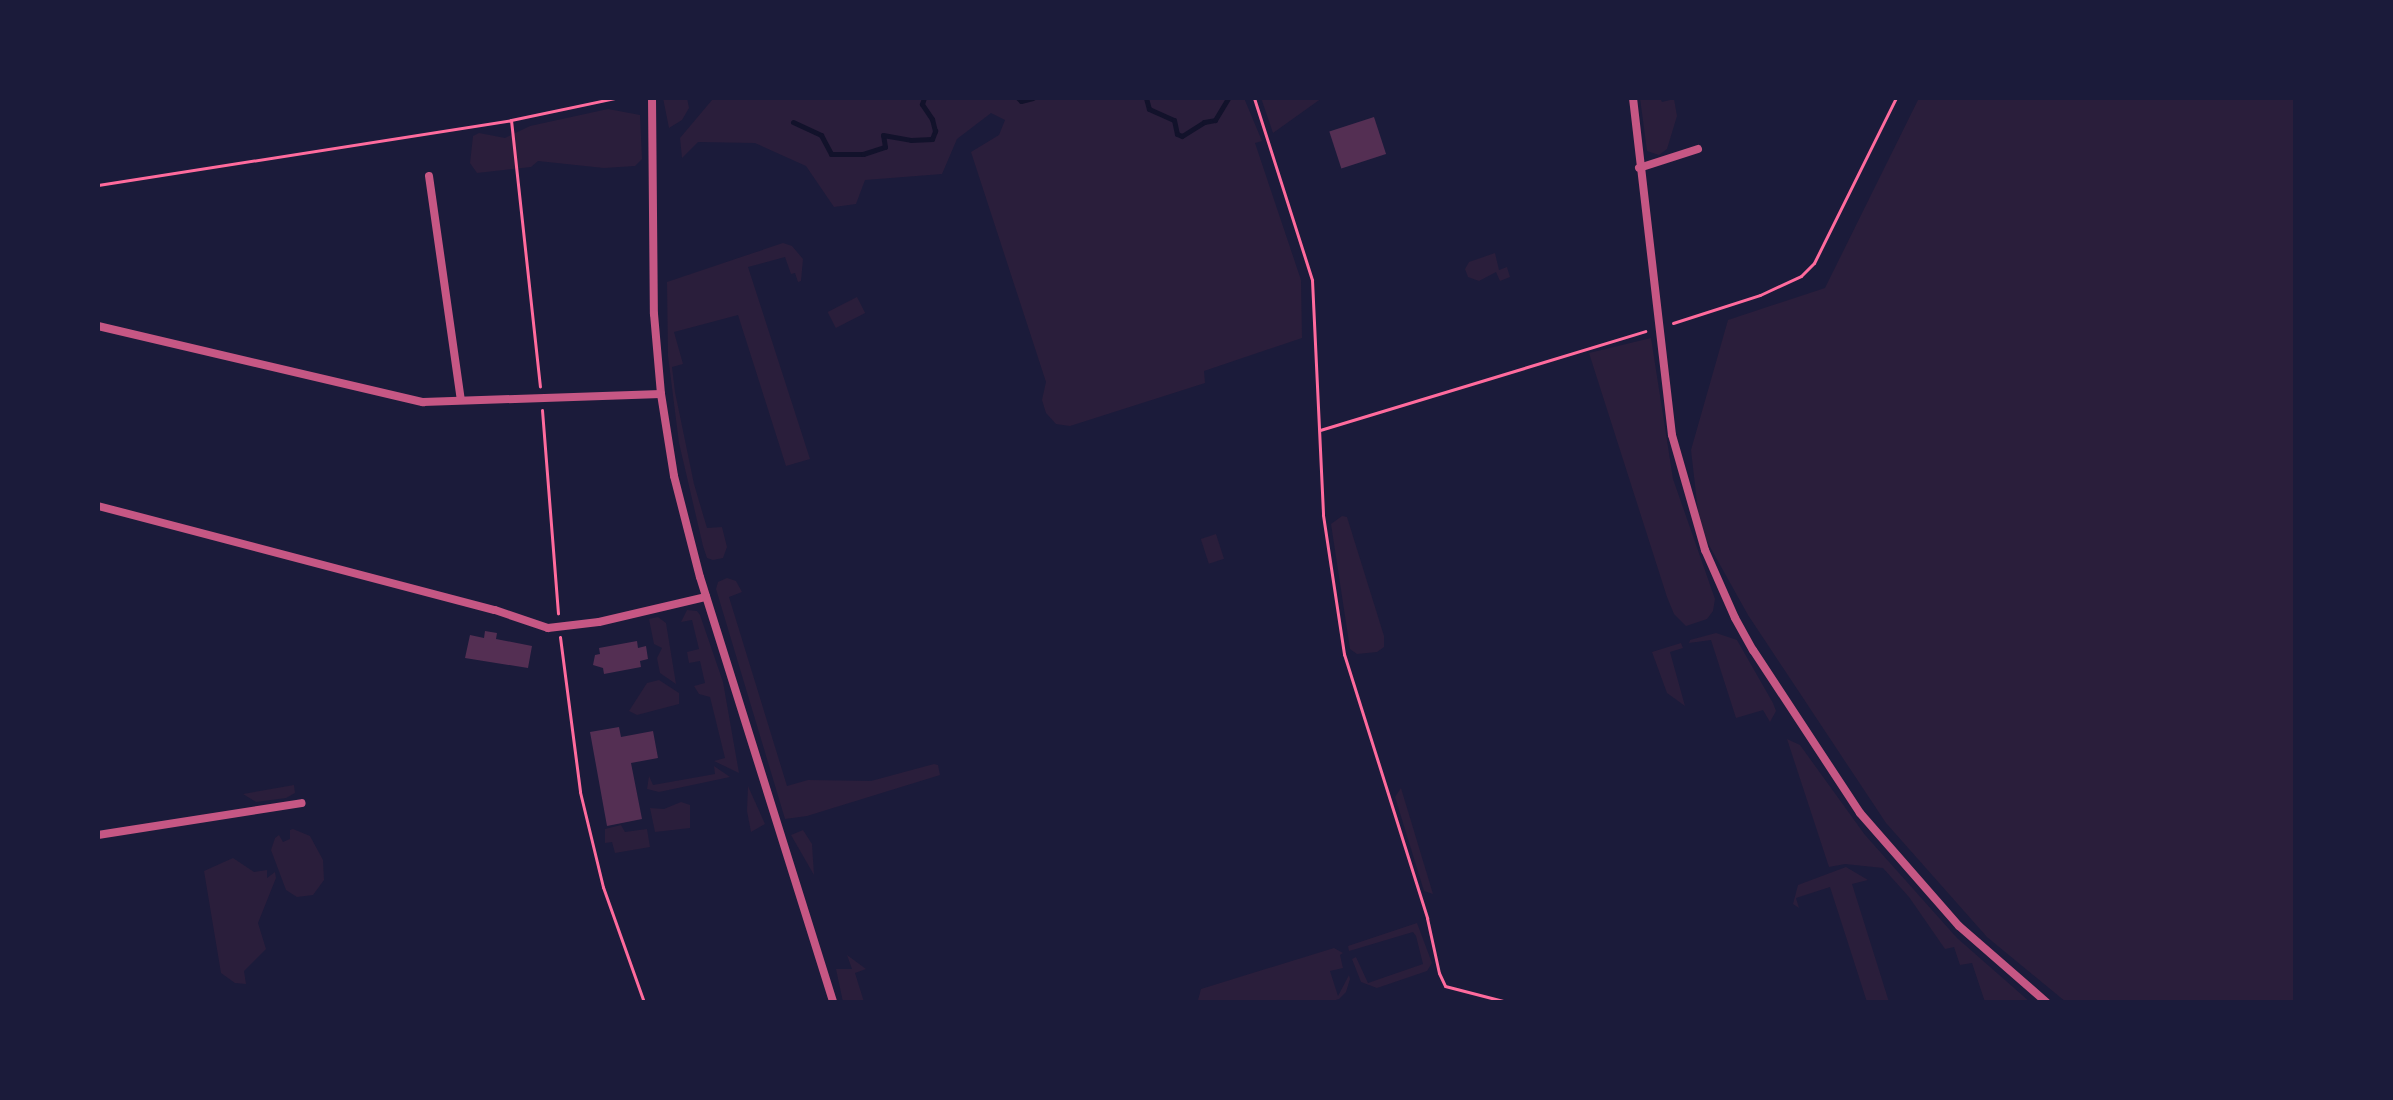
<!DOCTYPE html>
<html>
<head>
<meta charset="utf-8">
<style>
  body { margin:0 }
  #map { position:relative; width:2393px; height:1100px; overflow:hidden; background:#1b1b3a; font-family:Inter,sans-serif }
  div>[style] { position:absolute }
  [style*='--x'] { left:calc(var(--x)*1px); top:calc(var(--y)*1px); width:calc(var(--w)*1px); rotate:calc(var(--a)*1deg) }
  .green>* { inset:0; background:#2a1e3b; transform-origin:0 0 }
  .stream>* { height:5px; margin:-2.5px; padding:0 2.5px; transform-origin:2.5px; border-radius:2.5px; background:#12122b }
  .building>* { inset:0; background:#542f53; transform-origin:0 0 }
  .path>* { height:3px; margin:-1.5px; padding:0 1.5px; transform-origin:1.5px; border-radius:1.5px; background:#ff6b9d }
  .minor>* { height:8px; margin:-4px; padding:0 4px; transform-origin:4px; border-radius:4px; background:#c65784 }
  span { translate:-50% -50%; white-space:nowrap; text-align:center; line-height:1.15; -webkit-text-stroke:6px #1b1b3a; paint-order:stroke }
  .frame { position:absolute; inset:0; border:100px solid #1b1b3a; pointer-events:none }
</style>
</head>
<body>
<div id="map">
  <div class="green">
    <div style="clip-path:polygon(663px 98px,687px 98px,689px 108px,682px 120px,669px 128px)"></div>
    <div style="clip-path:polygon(721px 98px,1244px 98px,1262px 141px,1255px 143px,1301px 280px,1302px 338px,1204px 371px,1205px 383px,1070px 426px,1056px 424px,1046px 413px,1042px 400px,1046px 382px,971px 152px,999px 135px,1005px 120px,991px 113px,957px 139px,942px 174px,865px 180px,856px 204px,834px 207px,806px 166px,755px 143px,698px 142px,682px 158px,680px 138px,712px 100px)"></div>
    <div style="clip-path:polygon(1261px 98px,1322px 98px,1273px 133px)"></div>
    <div style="clip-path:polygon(1640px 98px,1660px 98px,1662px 102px,1674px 99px,1677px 116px,1667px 149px,1659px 155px,1647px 151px)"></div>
    <div style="clip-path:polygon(1919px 98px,2295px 98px,2295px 1002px,2066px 1002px,1987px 937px,1886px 823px,1748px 615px,1700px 529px,1691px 450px,1728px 320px,1825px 288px)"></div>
    <div style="clip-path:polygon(608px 109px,640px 115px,642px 159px,635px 166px,604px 168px,538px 161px,531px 167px,477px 173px,470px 163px,473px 136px,479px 133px,505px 138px,530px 126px)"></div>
    <div style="clip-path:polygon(783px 243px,792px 246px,803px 259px,801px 281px,798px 282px,795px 273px,791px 274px,785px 257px,748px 267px,810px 459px,786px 466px,738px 315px,674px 332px,683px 364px,672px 367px,675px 392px,694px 484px,707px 528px,722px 527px,727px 547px,723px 558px,713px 560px,707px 558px,703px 546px,679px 443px,668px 356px,667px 282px)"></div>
    <div style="clip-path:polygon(1495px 253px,1499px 270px,1507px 267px,1510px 277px,1500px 281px,1496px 272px,1479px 281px,1468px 277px,1465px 269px,1469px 262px)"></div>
    <div style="left:857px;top:297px;width:18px;height:33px;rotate:63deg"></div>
    <div style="clip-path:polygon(1651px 338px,1673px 479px,1715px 599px,1713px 611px,1707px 619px,1686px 626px,1674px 614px,1667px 597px,1589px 353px)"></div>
    <div style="clip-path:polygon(1342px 516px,1347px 517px,1384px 636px,1384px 647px,1377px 652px,1357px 654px,1350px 649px,1331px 524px)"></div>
    <div style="left:1216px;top:534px;width:26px;height:16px;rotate:72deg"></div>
    <div style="clip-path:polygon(727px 578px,736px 581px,742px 592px,729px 597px,787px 786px,808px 780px,871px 781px,934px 764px,938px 765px,940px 775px,807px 816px,785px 819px,716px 589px,718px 582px)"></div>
    <div style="clip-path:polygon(687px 610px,697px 611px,700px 615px,723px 682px,739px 773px,714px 761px,725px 758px,710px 697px,699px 694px,694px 686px,705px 683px,700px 661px,689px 663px,687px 652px,699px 649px,692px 620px,681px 622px)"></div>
    <div style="clip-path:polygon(658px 617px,666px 623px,676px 684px,660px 673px,657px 658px,662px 648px,654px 644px,649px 619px)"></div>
    <div style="clip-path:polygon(1716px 633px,1737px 640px,1773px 703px,1776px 711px,1770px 722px,1763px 710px,1736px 718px,1711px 640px,1689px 643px,1690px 640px)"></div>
    <div style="clip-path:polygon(1681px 643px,1683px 648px,1670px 652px,1685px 706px,1667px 693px,1652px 652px)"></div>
    <div style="clip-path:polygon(659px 680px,679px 693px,679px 704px,637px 715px,629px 711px,647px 683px)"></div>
    <div style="clip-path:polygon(1787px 739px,1800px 745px,1865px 835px,1957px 938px,2030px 1002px,1985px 1002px,1972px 963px,1960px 965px,1954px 947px,1945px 949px,1909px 897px,1883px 868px,1845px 864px,1829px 867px)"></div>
    <div style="clip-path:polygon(714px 766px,730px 777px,659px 792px,647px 789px,649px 776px,653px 785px,715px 774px)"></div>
    <div style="clip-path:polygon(294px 785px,295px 793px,286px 798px,256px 802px,243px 794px)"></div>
    <div style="clip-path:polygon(748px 786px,765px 824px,751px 832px,747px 811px)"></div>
    <div style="clip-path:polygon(1401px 788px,1433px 894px,1424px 891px,1395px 797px)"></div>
    <div style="clip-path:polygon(681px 802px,690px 805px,690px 828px,655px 832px,650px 808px,664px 809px)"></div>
    <div style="clip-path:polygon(621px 825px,625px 832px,647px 829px,650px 847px,615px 853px,612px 842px,605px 843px,605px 829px)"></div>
    <div style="clip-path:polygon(293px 829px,310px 836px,323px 860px,324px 880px,313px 895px,297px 897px,286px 890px,271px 850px,275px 838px,279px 835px,283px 842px,290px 839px,290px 830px)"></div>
    <div style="clip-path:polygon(803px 830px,812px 844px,814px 875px,791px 835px)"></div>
    <div style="clip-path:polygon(233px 858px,254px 872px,267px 870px,267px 878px,275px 872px,276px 878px,258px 923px,266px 949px,244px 971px,246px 984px,235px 983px,221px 973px,204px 871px)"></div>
    <div style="clip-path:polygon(1846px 867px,1868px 880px,1852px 884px,1889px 1002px,1867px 1002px,1830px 887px,1796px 898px,1799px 908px,1793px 904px,1798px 885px)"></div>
    <div style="clip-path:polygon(1417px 923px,1432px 963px,1427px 971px,1377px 988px,1361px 982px,1352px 959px,1356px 957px,1368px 983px,1423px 964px,1416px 936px,1413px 932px,1349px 951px,1348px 946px)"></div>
    <div style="clip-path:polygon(1334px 948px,1343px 953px,1340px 955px,1343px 968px,1330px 971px,1338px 996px,1349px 975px,1350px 979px,1346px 992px,1339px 999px,1329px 1002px,1198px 1000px,1201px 989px)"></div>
    <div style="clip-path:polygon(847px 955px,866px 969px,855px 973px,864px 1002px,843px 1002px,836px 969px,852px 969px)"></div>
  </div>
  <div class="stream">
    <div style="--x:1018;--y:98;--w:4;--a:45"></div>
    <div style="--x:1021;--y:101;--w:12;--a:-14"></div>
    <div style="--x:1146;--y:98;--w:11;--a:75"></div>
    <div style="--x:1149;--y:109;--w:27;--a:24"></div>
    <div style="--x:1174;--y:120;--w:14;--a:78"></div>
    <div style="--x:1177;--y:134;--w:5;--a:22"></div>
    <div style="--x:1182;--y:136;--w:26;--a:-32"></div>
    <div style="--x:1204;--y:122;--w:11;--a:-10"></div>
    <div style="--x:1215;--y:120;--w:26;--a:-59"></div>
    <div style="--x:793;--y:122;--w:31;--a:25"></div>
    <div style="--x:821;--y:135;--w:21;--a:62"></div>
    <div style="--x:831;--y:154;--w:32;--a:0"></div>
    <div style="--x:863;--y:154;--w:23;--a:-18"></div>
    <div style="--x:885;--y:147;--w:12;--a:-99"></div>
    <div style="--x:883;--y:135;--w:28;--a:10"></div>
    <div style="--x:911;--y:140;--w:21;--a:-3"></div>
    <div style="--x:932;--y:139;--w:9;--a:-69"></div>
    <div style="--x:935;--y:131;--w:12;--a:-104"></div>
    <div style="--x:932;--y:119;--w:18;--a:-124"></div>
    <div style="--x:922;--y:104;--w:6;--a:-72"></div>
  </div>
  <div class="building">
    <div style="left:1374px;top:117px;width:39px;height:47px;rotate:72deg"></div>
    <div style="clip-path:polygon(485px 631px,497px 633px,496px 639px,532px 646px,528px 668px,465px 658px,470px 635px,484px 638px)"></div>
    <div style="clip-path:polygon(637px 641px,638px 648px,646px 646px,648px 659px,640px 661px,641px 667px,604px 674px,603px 668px,593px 665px,595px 655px,600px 654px,599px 648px)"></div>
    <div style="clip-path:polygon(619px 727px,621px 737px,653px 731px,658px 758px,631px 763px,642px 819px,607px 826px,590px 732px)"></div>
  </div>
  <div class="path">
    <div style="--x:1254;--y:98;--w:191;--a:72.3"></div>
    <div style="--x:1312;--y:280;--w:235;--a:87.3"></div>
    <div style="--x:1323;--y:515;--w:141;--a:81.4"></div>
    <div style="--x:1344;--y:654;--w:277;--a:72.5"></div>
    <div style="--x:1427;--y:918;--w:56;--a:77.7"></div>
    <div style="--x:1439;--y:973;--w:14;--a:65"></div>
    <div style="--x:1445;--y:986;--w:64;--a:14.5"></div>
    <div style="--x:511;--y:120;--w:268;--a:83.8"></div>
    <div style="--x:98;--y:185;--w:418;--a:-8.9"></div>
    <div style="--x:511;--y:120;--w:106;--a:-11.9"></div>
    <div style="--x:1673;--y:323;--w:91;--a:-17.8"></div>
    <div style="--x:1760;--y:295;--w:45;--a:-24.9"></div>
    <div style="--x:1801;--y:276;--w:18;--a:-45"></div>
    <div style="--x:1814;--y:263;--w:184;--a:-63.6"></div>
    <div style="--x:542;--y:410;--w:204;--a:85.5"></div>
    <div style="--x:1320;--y:430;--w:340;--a:-16.9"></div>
    <div style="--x:560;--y:637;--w:156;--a:82.6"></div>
    <div style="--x:580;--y:792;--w:98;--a:76.4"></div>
    <div style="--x:603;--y:887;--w:122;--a:70.4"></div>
  </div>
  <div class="minor">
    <div style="--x:652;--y:98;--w:216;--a:89.5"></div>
    <div style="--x:654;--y:314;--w:80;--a:85"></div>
    <div style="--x:661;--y:394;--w:83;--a:81"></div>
    <div style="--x:674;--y:476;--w:104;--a:75.6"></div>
    <div style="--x:700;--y:577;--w:445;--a:72.6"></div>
    <div style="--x:1633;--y:98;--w:339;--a:83.4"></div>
    <div style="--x:1672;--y:435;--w:120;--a:74"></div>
    <div style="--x:1705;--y:550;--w:74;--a:66.2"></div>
    <div style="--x:1735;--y:618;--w:37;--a:61"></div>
    <div style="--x:1753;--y:650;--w:195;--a:56.7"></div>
    <div style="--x:1860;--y:813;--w:150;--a:48.8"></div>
    <div style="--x:1959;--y:926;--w:116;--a:41.1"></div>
    <div style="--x:1639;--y:168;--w:62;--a:-17.9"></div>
    <div style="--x:429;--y:176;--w:226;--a:81.9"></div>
    <div style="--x:98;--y:326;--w:334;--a:13.2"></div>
    <div style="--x:423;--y:402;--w:238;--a:-1.9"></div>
    <div style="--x:98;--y:506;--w:410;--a:14.7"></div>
    <div style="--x:495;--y:610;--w:56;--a:18.8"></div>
    <div style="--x:548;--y:628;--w:51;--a:-6.7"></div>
    <div style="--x:599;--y:622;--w:110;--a:-13.2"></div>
    <div style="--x:98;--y:835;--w:206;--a:-8.9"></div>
  </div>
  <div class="frame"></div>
</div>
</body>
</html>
